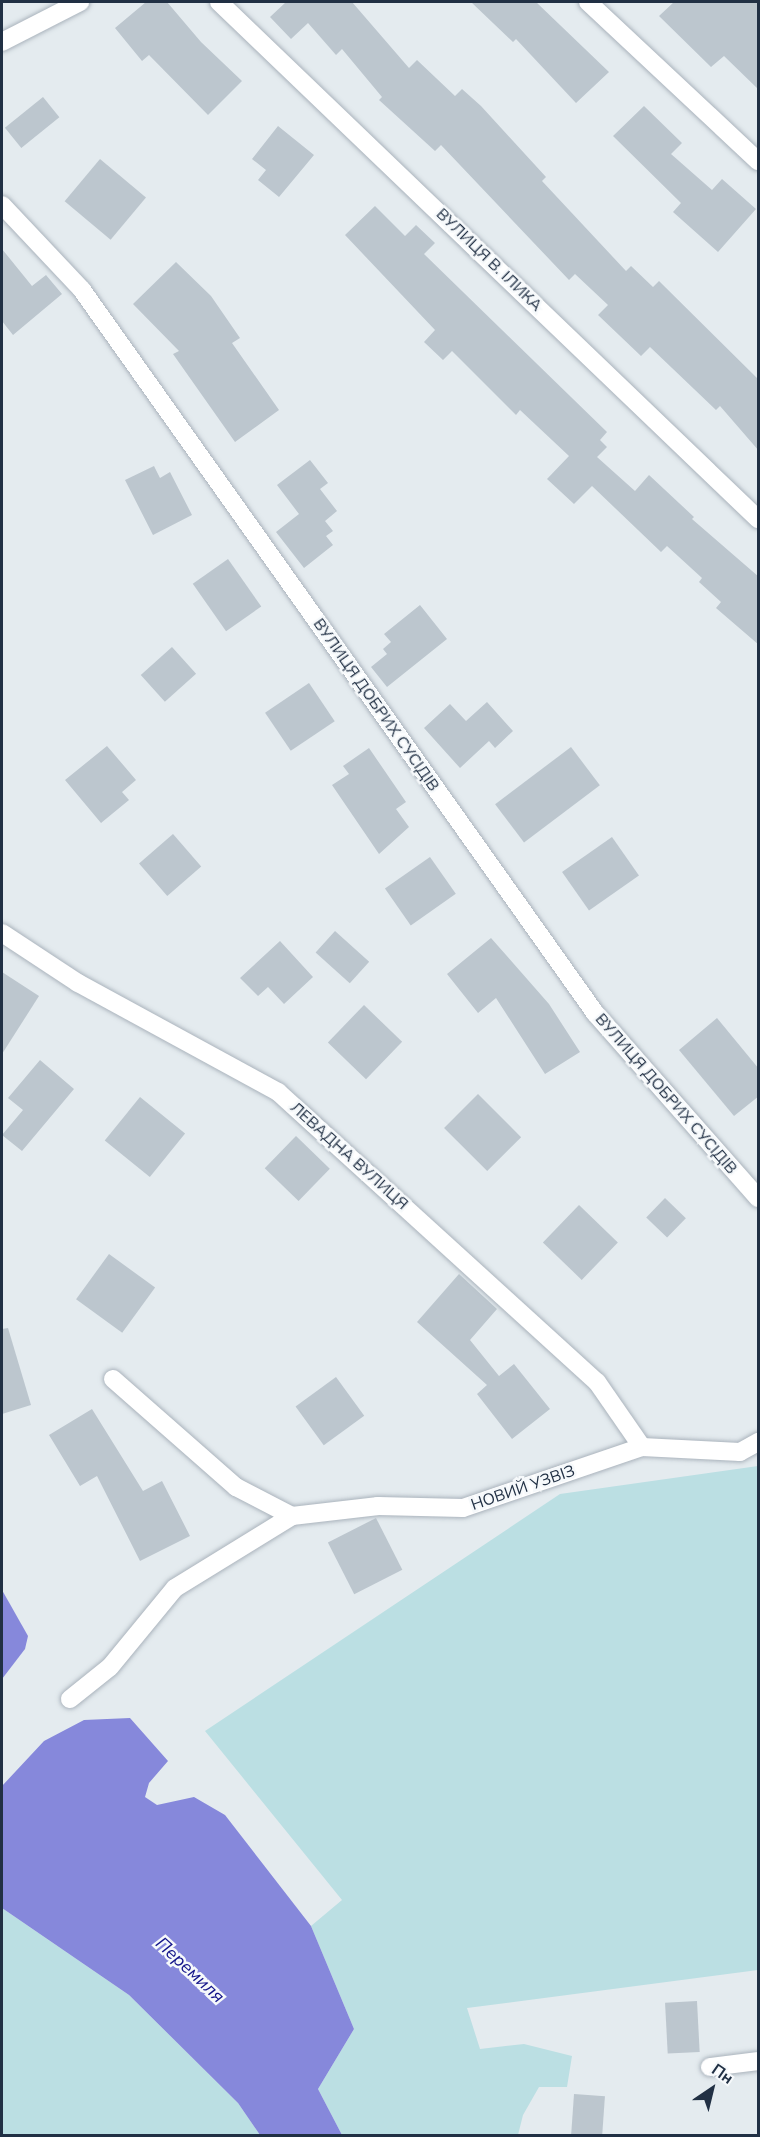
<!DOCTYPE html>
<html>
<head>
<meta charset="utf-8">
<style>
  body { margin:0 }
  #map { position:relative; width:760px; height:2137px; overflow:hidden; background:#e4ebef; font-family:"Nunito Sans",sans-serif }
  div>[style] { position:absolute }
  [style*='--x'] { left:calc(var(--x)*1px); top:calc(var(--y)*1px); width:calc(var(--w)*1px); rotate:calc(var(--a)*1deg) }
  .green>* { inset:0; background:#bbdfe3 }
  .water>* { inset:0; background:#8688db }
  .building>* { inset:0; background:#bcc6ce; transform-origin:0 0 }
  .roads { filter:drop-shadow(0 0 2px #aab3bc) drop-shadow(0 0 2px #aab3bc) }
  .street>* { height:18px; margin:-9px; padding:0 9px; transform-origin:9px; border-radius:9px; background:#fff }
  span { translate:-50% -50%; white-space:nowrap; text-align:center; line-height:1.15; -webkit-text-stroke:5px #f6f9fb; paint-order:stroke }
  .street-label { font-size:16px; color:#213044 }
  .water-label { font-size:18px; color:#121389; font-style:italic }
  .frame { position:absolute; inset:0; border:3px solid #213044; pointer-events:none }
  .north { position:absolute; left:682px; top:2059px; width:60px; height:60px; -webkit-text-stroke:4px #f6f9fb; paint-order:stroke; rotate:35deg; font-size:16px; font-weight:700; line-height:24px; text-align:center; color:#213044 }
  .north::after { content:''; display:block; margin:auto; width:21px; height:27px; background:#213044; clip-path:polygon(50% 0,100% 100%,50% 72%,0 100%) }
</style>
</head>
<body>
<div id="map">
  <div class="green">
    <div style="clip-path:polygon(758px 1466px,758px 1970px,467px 2008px,480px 2049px,524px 2044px,572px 2056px,567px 2087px,539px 2087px,523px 2115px,518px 2135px,342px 2135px,318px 2089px,354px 2029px,311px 1926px,342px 1900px,205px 1731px,560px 1494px)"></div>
    <div style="clip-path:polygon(2px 1908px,129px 1995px,238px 2103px,260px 2135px,2px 2135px)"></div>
  </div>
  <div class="water">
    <div style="clip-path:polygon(2px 1590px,28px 1636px,25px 1649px,2px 1679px)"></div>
    <div style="clip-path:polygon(130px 1718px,168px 1761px,149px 1783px,145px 1797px,157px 1805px,194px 1797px,225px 1815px,311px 1926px,354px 2029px,318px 2089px,342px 2135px,260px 2135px,238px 2103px,129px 1995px,2px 1908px,2px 1786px,44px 1741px,84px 1720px)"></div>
  </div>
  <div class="building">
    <div style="clip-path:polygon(146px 2px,167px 2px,201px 42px,242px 81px,208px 115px,149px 55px,142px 61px,115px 28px)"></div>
    <div style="clip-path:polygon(286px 2px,352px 2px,409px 68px,417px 60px,455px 96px,462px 89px,481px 106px,546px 177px,542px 181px,626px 271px,631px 266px,653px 287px,659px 281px,759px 380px,759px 451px,720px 406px,716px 410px,650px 347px,641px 356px,598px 315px,608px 305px,575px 274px,569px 280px,441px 145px,435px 151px,379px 100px,382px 97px,342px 49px,336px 55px,308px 23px,291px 39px,270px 17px)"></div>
    <div style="clip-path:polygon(471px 2px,536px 2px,609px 72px,576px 103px,516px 39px,513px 42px)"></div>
    <div style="clip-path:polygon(674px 2px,759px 2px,759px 90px,724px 56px,711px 67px,659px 16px)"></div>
    <div style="left:43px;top:97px;width:26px;height:49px;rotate:51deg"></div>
    <div style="clip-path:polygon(644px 106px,682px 143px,671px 154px,712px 190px,722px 179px,756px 209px,718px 252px,673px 212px,681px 203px,613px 136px)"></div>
    <div style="clip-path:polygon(278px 126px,314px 155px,279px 197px,258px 180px,266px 170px,252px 159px)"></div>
    <div style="left:100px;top:159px;width:60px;height:55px;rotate:40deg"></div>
    <div style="clip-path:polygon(375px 206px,405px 236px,416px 225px,435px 243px,424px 254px,607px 432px,600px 440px,607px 447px,597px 457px,635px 491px,649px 475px,694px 517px,692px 519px,759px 577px,759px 645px,716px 608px,721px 602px,699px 582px,702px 578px,667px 546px,661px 552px,592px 486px,574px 504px,547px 479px,569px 456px,520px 410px,516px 415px,452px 351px,443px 360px,424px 342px,435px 330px,345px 235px)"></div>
    <div style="clip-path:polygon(2px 249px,32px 286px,46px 275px,62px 294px,13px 335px,2px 321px)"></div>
    <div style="clip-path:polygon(176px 262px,211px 296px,240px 338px,232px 343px,279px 410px,235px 442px,173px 354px,179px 351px,133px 304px)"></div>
    <div style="clip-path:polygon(310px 460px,328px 483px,320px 489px,337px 511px,325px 521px,333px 531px,326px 536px,333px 545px,304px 568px,276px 532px,299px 514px,277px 485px)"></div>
    <div style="clip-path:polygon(154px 466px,160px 478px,170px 472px,192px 515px,153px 535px,125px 480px)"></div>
    <div style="left:228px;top:559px;width:58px;height:43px;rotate:55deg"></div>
    <div style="clip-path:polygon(420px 605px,447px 639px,387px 687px,371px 667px,387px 654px,383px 649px,391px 642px,384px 634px)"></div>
    <div style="left:172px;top:647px;width:36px;height:42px;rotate:48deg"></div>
    <div style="left:309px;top:683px;width:46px;height:53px;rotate:56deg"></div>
    <div style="clip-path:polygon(487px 702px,513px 731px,495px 748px,489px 741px,460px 768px,424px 728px,450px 704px,466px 721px)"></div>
    <div style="clip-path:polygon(107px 746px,136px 780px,122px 792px,129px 800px,101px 823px,65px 780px)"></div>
    <div style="left:571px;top:747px;width:48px;height:95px;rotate:53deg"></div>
    <div style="clip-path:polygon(369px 748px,406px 802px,396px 809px,409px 827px,379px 854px,332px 785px,349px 774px,343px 766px)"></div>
    <div style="left:173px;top:834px;width:43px;height:45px;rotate:49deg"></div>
    <div style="left:612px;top:837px;width:47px;height:61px;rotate:55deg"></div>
    <div style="left:430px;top:857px;width:45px;height:55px;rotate:55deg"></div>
    <div style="left:335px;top:931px;width:46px;height:29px;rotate:42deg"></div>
    <div style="clip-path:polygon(491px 938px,549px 1004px,580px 1052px,545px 1074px,496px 998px,478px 1013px,447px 974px)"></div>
    <div style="clip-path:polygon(280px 941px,313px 977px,284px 1004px,268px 987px,258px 996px,240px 978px)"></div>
    <div style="clip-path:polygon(2px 972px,39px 996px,2px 1054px)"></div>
    <div style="left:364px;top:1005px;width:53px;height:52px;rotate:44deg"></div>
    <div style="clip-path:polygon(717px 1018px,759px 1069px,759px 1096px,734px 1116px,679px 1050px)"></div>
    <div style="clip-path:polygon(40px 1060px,74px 1089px,22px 1151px,2px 1135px,23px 1110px,8px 1098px)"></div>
    <div style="left:478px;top:1094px;width:61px;height:48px;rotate:45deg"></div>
    <div style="left:140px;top:1097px;width:58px;height:56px;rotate:39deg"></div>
    <div style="left:296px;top:1136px;width:47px;height:45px;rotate:44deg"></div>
    <div style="left:665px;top:1198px;width:29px;height:27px;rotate:44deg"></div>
    <div style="left:579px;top:1205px;width:54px;height:52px;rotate:44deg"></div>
    <div style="left:109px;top:1254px;width:57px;height:56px;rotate:36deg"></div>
    <div style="clip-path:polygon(459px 1274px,497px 1309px,470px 1340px,499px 1376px,514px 1364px,550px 1409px,512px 1439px,477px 1394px,487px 1385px,417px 1322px)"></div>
    <div style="clip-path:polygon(8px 1328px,31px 1405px,2px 1414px,2px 1329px)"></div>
    <div style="left:336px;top:1377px;width:48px;height:50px;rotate:54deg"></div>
    <div style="clip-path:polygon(92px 1409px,143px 1491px,162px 1481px,190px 1536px,140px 1561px,97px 1476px,80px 1486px,49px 1435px)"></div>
    <div style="left:376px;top:1518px;width:58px;height:54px;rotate:63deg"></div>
    <div style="left:697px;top:2001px;width:51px;height:32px;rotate:87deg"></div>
    <div style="left:574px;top:2094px;width:31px;height:42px;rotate:4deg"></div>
  </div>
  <div class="roads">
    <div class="street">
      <div style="--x:219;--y:2;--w:747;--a:43.81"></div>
      <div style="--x:588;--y:2;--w:233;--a:43.1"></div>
      <div style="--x:2;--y:42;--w:88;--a:-27.1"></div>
      <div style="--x:2;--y:205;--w:117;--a:46.7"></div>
      <div style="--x:82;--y:290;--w:887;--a:54.64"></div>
      <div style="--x:595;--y:1013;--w:247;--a:48.6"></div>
      <div style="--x:2;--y:933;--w:91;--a:33.3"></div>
      <div style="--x:78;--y:983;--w:228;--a:28.6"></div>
      <div style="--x:278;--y:1092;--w:431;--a:42.3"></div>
      <div style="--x:597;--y:1382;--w:79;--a:55.3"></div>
      <div style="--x:113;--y:1379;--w:164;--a:41.3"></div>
      <div style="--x:236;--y:1487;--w:63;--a:27.4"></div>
      <div style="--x:292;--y:1516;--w:87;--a:-6.6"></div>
      <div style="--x:378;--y:1506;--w:85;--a:1.3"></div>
      <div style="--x:463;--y:1508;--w:189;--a:-18.8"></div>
      <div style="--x:642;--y:1447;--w:98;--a:2.9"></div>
      <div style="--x:740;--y:1452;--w:21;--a:-29"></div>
      <div style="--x:70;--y:1699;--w:51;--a:-38.7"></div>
      <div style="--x:110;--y:1667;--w:102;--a:-50.6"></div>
      <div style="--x:175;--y:1588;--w:137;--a:-31.6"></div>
      <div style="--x:710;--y:2067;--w:48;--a:-7.1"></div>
    </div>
  </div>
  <div class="street-label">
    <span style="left:489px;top:260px;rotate:44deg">ВУЛИЦЯ В. ІЛИКА</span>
    <span style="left:376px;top:705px;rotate:55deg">ВУЛИЦЯ ДОБРИХ СУСІДІВ</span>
    <span style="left:666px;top:1094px;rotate:49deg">ВУЛИЦЯ ДОБРИХ СУСІДІВ</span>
    <span style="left:349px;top:1156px;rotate:42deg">ЛЕВАДНА ВУЛИЦЯ</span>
    <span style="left:523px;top:1488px;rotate:-19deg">НОВИЙ УЗВІЗ</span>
  </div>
  <div class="water-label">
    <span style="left:190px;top:1970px;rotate:43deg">Перемиля</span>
  </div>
  <div class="frame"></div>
  <div class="north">Пн</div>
</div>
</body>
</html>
